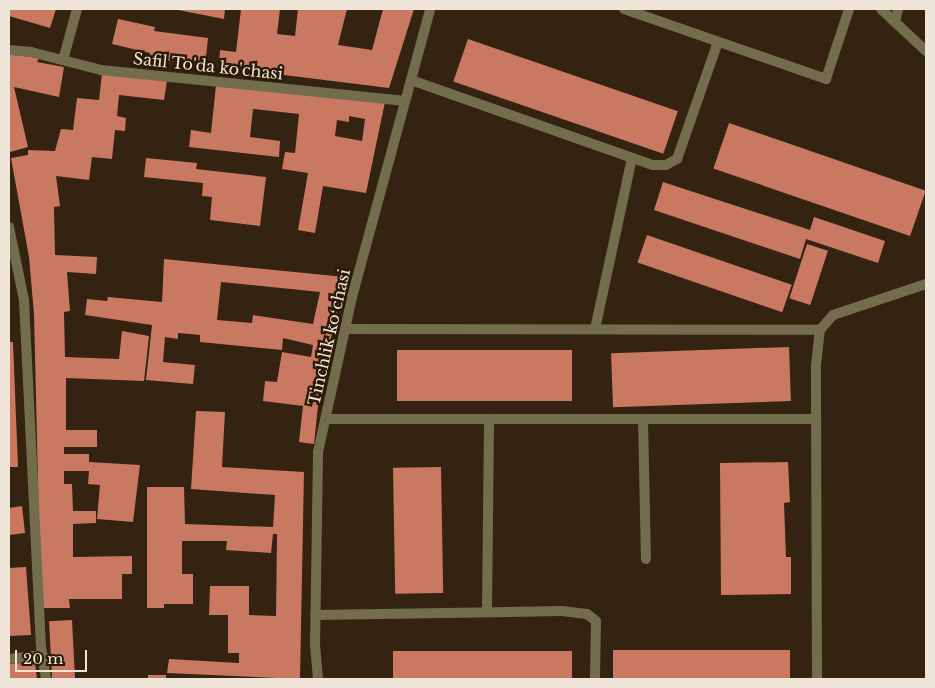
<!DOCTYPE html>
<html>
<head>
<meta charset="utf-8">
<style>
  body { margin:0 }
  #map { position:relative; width:935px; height:688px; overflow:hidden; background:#342310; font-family:"Libre Baskerville",serif }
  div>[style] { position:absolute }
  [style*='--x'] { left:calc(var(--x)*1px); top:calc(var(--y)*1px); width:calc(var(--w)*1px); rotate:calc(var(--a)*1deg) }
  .building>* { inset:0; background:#c97861; transform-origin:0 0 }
  .lane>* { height:10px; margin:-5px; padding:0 5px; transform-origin:5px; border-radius:5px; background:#726e4d }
  .street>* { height:10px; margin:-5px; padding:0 5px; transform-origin:5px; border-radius:5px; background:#726e4d }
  span { translate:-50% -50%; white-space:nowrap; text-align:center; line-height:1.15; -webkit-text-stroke:5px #2a1a06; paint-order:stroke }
  .street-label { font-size:16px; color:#f0e5d9 }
  .frame { position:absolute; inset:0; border:10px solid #f0e5d9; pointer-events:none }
  .scale { position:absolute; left:15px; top:650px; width:72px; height:22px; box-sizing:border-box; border:2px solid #f0e5d9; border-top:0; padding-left:6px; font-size:15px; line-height:18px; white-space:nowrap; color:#f0e5d9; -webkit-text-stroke:4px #2a1a06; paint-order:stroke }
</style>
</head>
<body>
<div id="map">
  <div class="building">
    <div style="clip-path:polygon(9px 9px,56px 9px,50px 28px,9px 16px)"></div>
    <div style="clip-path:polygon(173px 9px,225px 9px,224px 19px)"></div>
    <div style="clip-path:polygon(241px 9px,280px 9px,277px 34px,295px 36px,298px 9px,347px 9px,338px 45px,372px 50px,383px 9px,414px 9px,389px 88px,219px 67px,220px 50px,236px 52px)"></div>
    <div style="clip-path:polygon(118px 19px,155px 27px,154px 31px,208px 38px,205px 66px,150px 58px,150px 53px,112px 44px)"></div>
    <div style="left:468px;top:39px;width:222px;height:45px;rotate:19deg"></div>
    <div style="clip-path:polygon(9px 54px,39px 58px,37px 62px,64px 67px,59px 97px,14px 87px,28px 147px,10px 152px)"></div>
    <div style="clip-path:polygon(102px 73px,167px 81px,164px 100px,119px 95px,117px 116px,126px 118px,125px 131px,115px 130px,112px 159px,92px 157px,89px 180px,56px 176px,60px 206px,54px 207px,55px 255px,97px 257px,96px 274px,67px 272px,70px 311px,64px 312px,65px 357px,119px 359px,122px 331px,149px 336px,144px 381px,66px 378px,66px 430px,97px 430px,97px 447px,64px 447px,64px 454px,89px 454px,89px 462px,140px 465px,133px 522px,97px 519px,100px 485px,88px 484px,89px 471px,64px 471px,64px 484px,72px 484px,73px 511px,96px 511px,96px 523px,73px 524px,73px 557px,132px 556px,132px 574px,122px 574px,122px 599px,69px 599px,70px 608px,41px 608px,34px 314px,29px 257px,11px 158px,28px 155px,28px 150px,55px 151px,61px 129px,73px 130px,77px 98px,99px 100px)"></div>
    <div style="clip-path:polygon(evenodd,216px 85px,385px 102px,366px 193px,323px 186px,315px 233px,298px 230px,308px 173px,282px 169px,285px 152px,295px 153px,299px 114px,253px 109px,250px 137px,280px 141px,279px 157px,189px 147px,191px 130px,211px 133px,216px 85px,349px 116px,365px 119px,362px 141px,335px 136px,337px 120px,349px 122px,349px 116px)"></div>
    <div style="left:729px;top:123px;width:208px;height:48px;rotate:19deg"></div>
    <div style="clip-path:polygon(146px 158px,197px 163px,196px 169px,266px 177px,260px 226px,210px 220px,212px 197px,202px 196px,203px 183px,144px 177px)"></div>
    <div style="clip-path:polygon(663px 182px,810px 230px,814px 217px,885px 241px,878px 263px,806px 239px,800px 259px,654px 210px)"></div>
    <div style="left:647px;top:235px;width:153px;height:29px;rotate:19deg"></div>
    <div style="left:807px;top:244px;width:22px;height:57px;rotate:18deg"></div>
    <div style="clip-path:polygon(evenodd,164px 259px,345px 277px,320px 387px,314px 444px,299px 442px,303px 406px,263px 401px,265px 381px,277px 382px,282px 352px,311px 357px,313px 345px,283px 338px,282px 350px,200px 342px,200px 335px,178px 333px,178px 339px,165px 337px,163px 362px,195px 365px,193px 384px,146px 380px,152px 325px,85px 315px,87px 299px,107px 301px,108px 297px,162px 302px,164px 259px,221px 282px,320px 292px,313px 324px,253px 315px,252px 323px,217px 320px,221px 282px)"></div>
    <div style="clip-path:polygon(9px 342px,13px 342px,18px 467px,9px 467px)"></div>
    <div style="left:789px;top:347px;width:54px;height:178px;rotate:88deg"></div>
    <div style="left:397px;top:350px;width:175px;height:51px"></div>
    <div style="clip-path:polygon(196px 411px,225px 412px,222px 467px,304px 472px,300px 679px,167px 673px,169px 659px,239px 663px,239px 653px,228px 653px,228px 615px,209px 615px,210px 586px,249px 586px,249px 615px,276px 616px,277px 534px,273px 534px,271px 553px,226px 550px,227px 541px,182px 541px,182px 574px,193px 574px,193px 604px,164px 604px,164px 608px,147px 608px,147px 487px,184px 487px,185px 524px,273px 527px,275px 495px,191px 489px)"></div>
    <div style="clip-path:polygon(788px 462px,790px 502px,784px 503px,786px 557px,791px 557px,791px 594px,721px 595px,720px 463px)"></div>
    <div style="left:441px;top:467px;width:126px;height:48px;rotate:89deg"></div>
    <div style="clip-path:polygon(22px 506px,25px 533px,9px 535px,9px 508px)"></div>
    <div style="clip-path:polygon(26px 567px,31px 635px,9px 636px,9px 568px)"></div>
    <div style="left:72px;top:620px;width:59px;height:23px;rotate:87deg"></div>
    <div style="left:613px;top:650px;width:177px;height:29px"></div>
    <div style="left:393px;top:651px;width:179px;height:28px"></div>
    <div style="clip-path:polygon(35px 662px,37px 679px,9px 679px,9px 664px)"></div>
    <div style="left:148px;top:675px;width:18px;height:4px"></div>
  </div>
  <div class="lane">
    <div style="--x:624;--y:9;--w:214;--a:19.1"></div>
    <div style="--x:826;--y:79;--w:74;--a:-71.8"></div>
    <div style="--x:881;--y:9;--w:62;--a:43"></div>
    <div style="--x:895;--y:22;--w:13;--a:-77"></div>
    <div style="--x:411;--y:80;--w:256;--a:19.4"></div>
    <div style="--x:653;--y:165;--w:13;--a:0"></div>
    <div style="--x:666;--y:165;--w:13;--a:-29"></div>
    <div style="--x:677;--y:159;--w:124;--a:-70.7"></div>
    <div style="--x:345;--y:329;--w:475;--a:0.1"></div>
    <div style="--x:595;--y:329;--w:175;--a:-77.8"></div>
    <div style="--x:326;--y:419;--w:490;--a:0"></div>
    <div style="--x:643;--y:419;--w:140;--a:88.8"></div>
    <div style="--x:487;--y:612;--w:193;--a:-89.4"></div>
    <div style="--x:315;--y:615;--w:247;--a:-0.9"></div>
    <div style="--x:562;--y:611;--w:25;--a:7"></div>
    <div style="--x:587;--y:614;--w:11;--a:38"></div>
    <div style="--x:596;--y:621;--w:58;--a:91"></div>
    <div style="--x:9;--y:659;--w:34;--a:-7"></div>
  </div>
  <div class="street">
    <div style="--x:9;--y:50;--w:22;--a:5"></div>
    <div style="--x:31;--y:52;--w:72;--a:14.4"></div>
    <div style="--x:101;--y:70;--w:306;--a:5.8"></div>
    <div style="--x:63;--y:60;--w:53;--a:-74.6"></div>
    <div style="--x:9;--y:227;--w:75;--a:78.4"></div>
    <div style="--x:24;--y:300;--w:347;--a:87.2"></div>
    <div style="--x:41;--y:647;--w:32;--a:81"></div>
    <div style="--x:318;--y:679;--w:33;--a:-95"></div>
    <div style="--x:315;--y:646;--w:194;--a:-89.1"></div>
    <div style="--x:318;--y:452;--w:159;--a:-77.6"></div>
    <div style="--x:352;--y:297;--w:298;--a:-74.8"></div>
    <div style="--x:817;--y:679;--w:313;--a:-90.2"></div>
    <div style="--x:816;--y:366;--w:36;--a:-84"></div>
    <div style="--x:820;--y:330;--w:20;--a:-49"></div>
    <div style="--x:833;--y:315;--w:98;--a:-18.4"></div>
  </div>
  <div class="street-label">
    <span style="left:208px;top:66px;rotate:6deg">Safil To'da ko'chasi</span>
    <span style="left:329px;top:337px;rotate:-77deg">Tinchlik koʻchasi</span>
  </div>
  <div class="frame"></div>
  <div class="scale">20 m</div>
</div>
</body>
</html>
